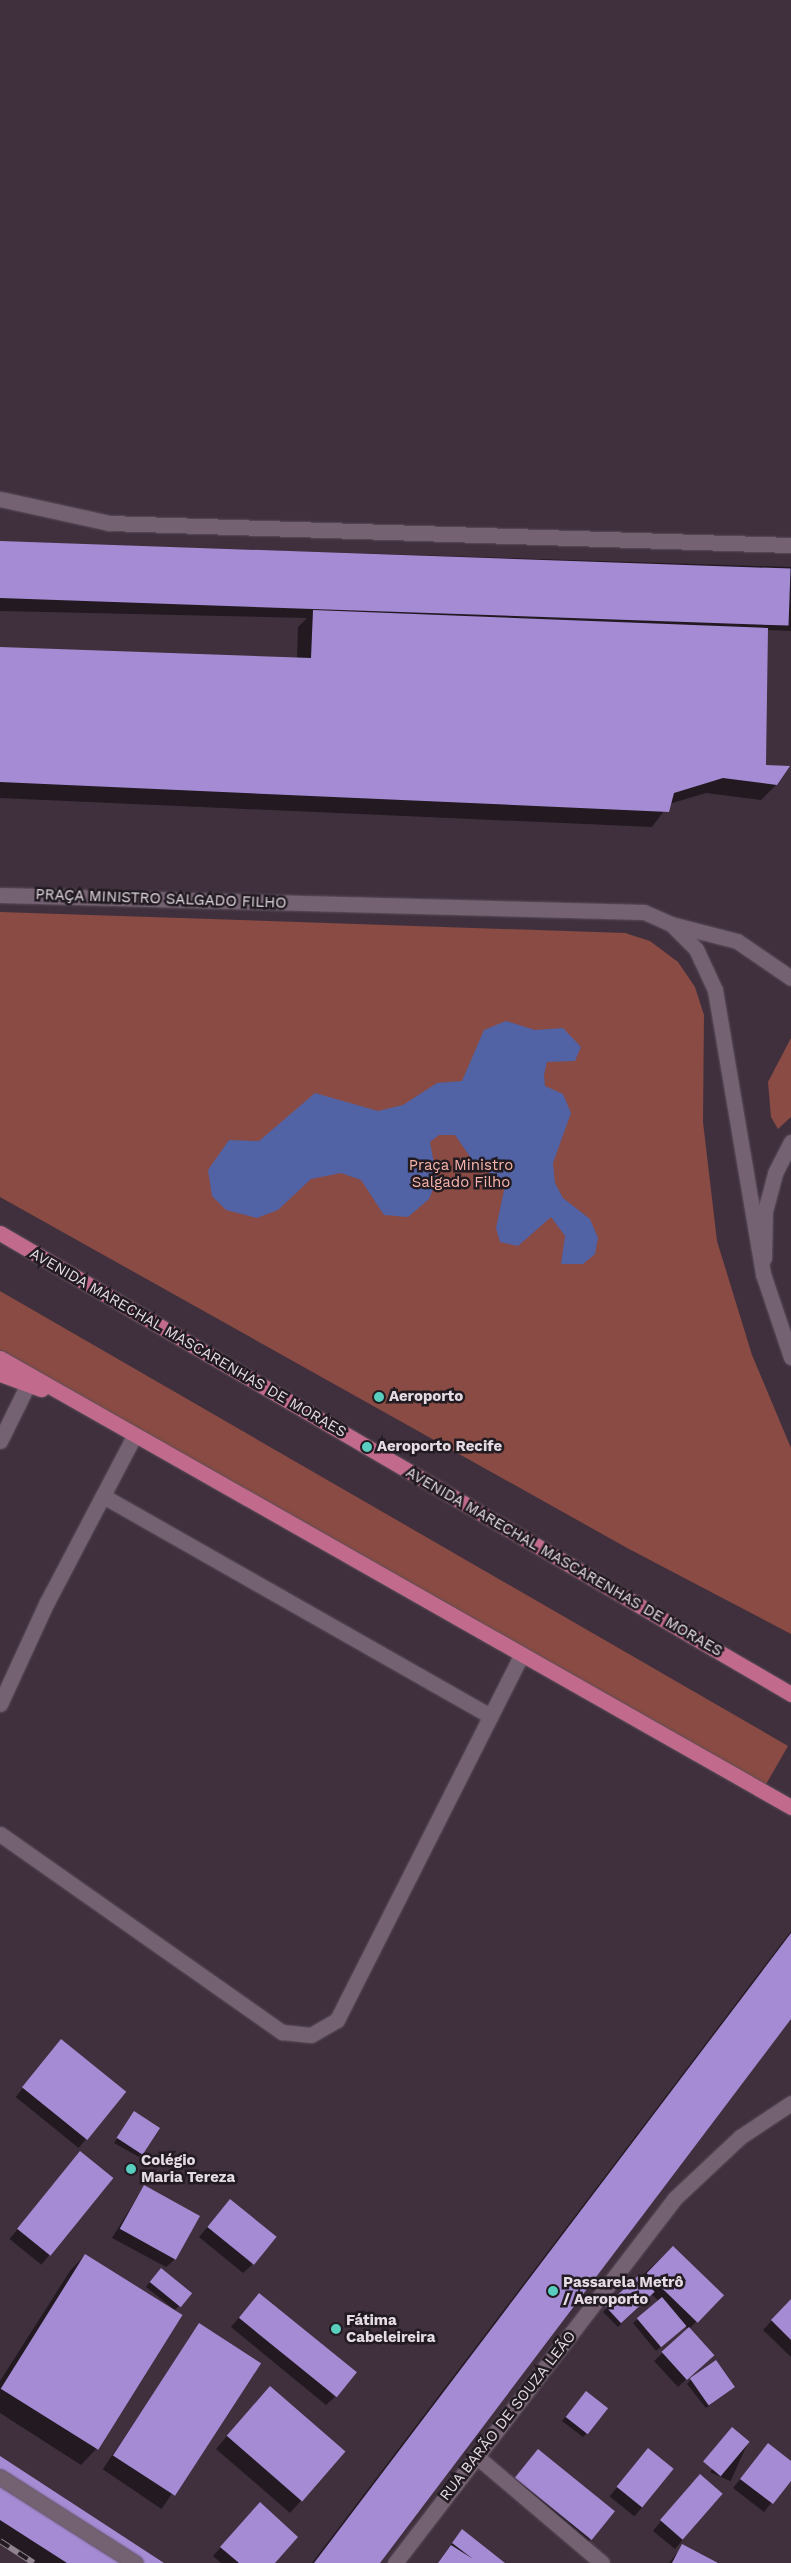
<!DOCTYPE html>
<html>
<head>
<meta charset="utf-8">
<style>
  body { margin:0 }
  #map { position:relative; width:791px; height:2563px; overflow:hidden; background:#40303e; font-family:"Work Sans",sans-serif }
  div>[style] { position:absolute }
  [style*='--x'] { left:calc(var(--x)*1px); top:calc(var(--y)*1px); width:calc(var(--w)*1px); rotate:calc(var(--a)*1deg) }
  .green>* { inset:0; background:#894b43; transform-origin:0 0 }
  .water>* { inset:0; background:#5162a5 }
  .shadow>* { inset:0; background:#0007; transform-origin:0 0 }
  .building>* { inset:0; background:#a58bd4; transform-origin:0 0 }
  .roads { filter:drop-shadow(0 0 1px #5b4e5a) drop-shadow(0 0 1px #5b4e5a) }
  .service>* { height:15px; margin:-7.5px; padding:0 7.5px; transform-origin:7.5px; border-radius:7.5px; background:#746172 }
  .minor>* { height:15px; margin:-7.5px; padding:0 7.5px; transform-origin:7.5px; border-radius:7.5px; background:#746172 }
  .tertiary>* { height:15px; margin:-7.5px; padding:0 7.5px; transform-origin:7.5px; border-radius:7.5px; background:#746172 }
  .secondary>* { height:15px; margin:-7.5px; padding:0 7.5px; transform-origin:7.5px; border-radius:7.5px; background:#746172 }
  .trunk>* { height:15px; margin:-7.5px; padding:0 7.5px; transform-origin:7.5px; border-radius:7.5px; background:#c16a8b }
  .rail>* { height:5.5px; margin-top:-2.75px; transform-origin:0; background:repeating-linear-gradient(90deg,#221b21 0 11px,#918490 0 22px); box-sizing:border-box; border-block:1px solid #918490 }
  .dots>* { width:14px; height:14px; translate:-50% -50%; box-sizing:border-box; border:2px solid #221b21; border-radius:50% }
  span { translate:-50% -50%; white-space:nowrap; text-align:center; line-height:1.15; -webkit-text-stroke:5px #221b21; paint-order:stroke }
  .street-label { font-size:15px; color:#e5dbe4 }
  .park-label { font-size:15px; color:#fab5ab }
  .poi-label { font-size:15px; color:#e5dbe4; font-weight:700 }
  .left { translate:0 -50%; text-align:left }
</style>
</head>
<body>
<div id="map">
  <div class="green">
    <div style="clip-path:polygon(0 912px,625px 933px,650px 941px,678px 962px,695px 987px,704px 1015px,703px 1122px,717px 1241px,752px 1355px,791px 1448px,791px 1634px,629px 1549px,0 1197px)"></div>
    <div style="clip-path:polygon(791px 1038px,791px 1117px,778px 1129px,771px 1117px,768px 1082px)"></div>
    <div style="left:0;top:1291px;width:910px;height:51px;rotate:30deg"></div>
  </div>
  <div class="water">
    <div style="clip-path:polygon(506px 1021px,535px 1030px,563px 1028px,581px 1047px,575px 1061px,547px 1062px,544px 1075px,545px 1086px,563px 1094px,571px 1113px,553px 1163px,555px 1183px,563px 1198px,590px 1219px,598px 1238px,595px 1254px,583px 1264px,561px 1264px,565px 1236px,551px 1217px,518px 1246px,500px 1242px,496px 1228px,506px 1181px,477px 1167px,455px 1135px,439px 1135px,430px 1142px,437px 1180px,429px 1199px,408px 1217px,384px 1215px,361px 1180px,341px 1173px,311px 1179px,278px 1210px,257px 1218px,226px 1210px,212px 1196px,208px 1170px,229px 1140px,259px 1141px,315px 1093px,378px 1111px,403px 1105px,437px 1083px,462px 1081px,484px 1030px)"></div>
  </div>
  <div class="shadow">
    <div style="clip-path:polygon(0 542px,791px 567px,791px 631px,767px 630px,765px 766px,776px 785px,761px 800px,706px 793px,669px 804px,652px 827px,0 798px,0 648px,297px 659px,298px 627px,307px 618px,0 611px)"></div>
    <div style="clip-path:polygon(791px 1931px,791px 2017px,379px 2563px,312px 2563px)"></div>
    <div style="left:61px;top:2041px;width:81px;height:72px;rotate:39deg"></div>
    <div style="clip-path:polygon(134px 2113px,143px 2153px,139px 2157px,114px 2143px)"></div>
    <div style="left:80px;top:2152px;width:41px;height:112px;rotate:39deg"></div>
    <div style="clip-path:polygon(144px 2186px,175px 2259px,166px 2267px,112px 2238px)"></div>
    <div style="clip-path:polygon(230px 2200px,252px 2265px,243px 2273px,199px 2237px)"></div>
    <div style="clip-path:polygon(673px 2247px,722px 2295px,689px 2329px,704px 2363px,678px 2387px,654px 2361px,688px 2329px,685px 2326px,656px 2351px,633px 2323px,659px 2301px,651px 2294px,618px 2327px,603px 2312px)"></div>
    <div style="clip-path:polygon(85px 2255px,96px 2449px,81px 2465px,0 2413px,0 2381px,70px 2271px)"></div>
    <div style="clip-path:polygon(157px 2273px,179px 2306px,175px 2310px,146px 2287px)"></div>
    <div style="clip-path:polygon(791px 2300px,791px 2357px,763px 2330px)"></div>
    <div style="clip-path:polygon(251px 2303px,335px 2397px,326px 2405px,231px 2327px)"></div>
    <div style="left:200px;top:2325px;width:71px;height:174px;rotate:34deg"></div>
    <div style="clip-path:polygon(691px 2380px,729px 2391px,706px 2408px,687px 2384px)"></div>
    <div style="clip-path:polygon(582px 2397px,587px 2433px,583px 2437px,562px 2421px)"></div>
    <div style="clip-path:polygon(258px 2400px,345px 2451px,290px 2513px,216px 2449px)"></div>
    <div style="left:728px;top:2433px;width:22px;height:43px;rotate:24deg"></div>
    <div style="clip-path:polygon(768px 2445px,791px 2462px,791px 2479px,764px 2512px,733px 2488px)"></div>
    <div style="left:648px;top:2449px;width:32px;height:61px;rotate:39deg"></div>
    <div style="clip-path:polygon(538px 2450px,590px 2540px,582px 2548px,507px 2487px)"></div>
    <div style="clip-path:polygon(0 2458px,161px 2563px,36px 2563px,0 2540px)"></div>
    <div style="clip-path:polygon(691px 2484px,722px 2494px,675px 2549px,653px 2531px)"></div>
    <div style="clip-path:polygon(251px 2513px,273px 2563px,221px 2563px,213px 2556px)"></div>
    <div style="clip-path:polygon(458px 2535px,503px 2563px,438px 2563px)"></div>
    <div style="clip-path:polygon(683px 2546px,715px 2563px,669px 2563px)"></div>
  </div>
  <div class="building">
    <div style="left:0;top:541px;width:791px;height:57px;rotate:2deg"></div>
    <div style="clip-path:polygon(313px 610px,768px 628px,766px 765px,790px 766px,777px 785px,723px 778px,674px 793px,669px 812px,0 782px,0 647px,311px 658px)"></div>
    <div style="clip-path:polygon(791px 1933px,791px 2019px,380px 2563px,314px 2563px)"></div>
    <div style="left:61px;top:2039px;width:84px;height:62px;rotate:39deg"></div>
    <div style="left:134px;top:2111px;width:31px;height:32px;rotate:33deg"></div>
    <div style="left:80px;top:2151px;width:43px;height:100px;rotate:39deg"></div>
    <div style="left:144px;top:2185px;width:64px;height:50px;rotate:29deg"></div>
    <div style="left:230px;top:2199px;width:60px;height:36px;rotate:39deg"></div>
    <div style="left:673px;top:2246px;width:71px;height:38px;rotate:44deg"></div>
    <div style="left:85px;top:2254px;width:115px;height:159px;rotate:32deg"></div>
    <div style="left:161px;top:2268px;width:40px;height:18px;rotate:39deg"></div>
    <div style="left:639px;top:2275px;width:23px;height:46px;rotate:47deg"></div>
    <div style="left:259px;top:2293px;width:126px;height:32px;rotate:39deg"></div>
    <div style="left:662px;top:2297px;width:38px;height:33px;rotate:50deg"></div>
    <div style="clip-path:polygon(791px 2299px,791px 2340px,771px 2320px)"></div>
    <div style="left:199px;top:2323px;width:74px;height:158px;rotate:33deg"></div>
    <div style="left:689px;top:2327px;width:38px;height:37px;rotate:48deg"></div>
    <div style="left:716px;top:2360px;width:33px;height:32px;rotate:55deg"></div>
    <div style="left:270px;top:2386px;width:100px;height:66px;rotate:41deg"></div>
    <div style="left:586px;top:2391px;width:28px;height:33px;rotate:38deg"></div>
    <div style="left:732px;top:2427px;width:23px;height:45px;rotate:40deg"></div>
    <div style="clip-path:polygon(768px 2443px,791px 2461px,791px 2481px,773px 2504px,740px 2479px)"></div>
    <div style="left:648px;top:2448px;width:33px;height:50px;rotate:39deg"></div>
    <div style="left:538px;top:2449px;width:99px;height:37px;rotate:39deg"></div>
    <div style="clip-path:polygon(0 2456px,164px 2563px,67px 2563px,0 2520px)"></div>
    <div style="left:700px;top:2474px;width:30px;height:61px;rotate:41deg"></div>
    <div style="clip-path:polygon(260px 2502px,298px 2537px,275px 2563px,239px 2563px,220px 2547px)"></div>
    <div style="clip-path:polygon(462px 2529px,505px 2563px,438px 2563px,451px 2545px,473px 2559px,452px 2543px)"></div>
    <div style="clip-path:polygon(682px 2544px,718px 2563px,672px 2563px)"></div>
  </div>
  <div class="roads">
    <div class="service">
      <div style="--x:0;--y:499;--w:112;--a:12.4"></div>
      <div style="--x:109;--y:523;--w:682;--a:1.85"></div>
      <div style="--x:671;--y:924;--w:68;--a:14.4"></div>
      <div style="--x:737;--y:941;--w:65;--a:34.4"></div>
      <div style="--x:764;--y:1258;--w:47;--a:-88.8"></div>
      <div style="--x:765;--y:1211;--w:39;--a:-75"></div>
      <div style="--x:775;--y:1173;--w:35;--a:-63"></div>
      <div style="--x:0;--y:1441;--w:64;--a:-63.8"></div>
      <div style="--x:103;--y:1496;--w:444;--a:29.6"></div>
      <div style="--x:0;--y:1704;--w:112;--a:-65.3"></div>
      <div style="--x:47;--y:1602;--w:187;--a:-62.3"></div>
      <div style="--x:0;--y:1834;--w:345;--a:35.1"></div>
      <div style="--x:282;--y:2032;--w:29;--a:6"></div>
      <div style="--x:311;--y:2035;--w:30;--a:-30"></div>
      <div style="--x:337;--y:2020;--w:410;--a:-63.2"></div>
      <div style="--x:0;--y:2477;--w:160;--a:32.5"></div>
    </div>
    <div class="minor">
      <div style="--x:476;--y:2456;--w:165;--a:40.3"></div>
    </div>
    <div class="tertiary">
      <div style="--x:0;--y:895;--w:644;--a:1.51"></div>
      <div style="--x:644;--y:912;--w:30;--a:24"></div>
      <div style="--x:671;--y:924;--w:35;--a:45"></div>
      <div style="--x:696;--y:949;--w:45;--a:65.1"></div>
      <div style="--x:715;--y:990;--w:288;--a:80.4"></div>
      <div style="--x:763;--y:1274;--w:88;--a:71.4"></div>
    </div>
    <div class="secondary">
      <div style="--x:395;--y:2563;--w:459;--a:-52.5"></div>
      <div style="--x:674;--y:2199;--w:91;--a:-43.2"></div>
      <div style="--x:740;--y:2137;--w:61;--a:-33.7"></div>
    </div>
    <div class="trunk">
      <div style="--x:0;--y:1233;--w:916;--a:30.23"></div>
      <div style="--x:0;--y:1358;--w:910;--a:29.58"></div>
      <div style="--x:0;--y:1374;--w:44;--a:20.1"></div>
    </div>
  </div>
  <div class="rail">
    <div style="--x:0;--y:2541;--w:40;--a:32.9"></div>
  </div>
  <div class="dots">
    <div style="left:379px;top:1397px;background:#59cebf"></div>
    <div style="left:367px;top:1447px;background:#59cebf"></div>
    <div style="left:131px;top:2169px;background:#59cebf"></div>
    <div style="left:553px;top:2291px;background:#59cebf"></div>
    <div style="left:336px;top:2329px;background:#59cebf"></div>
  </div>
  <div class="street-label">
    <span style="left:161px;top:899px;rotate:2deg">PRAÇA MINISTRO SALGADO FILHO</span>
    <span style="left:188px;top:1343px;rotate:30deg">AVENIDA MARECHAL MASCARENHAS DE MORAES</span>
    <span style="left:564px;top:1562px;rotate:30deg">AVENIDA MARECHAL MASCARENHAS DE MORAES</span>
    <span style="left:508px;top:2416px;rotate:-52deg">RUA BARÃO DE SOUZA LEÃO</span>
  </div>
  <div class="park-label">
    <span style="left:461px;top:1174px">Praça Ministro<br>Salgado Filho</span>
  </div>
  <div class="poi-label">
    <span class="left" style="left:389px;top:1397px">Aeroporto</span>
    <span class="left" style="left:377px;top:1447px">Aeroporto Recife</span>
    <span class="left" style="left:141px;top:2169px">Colégio<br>Maria Tereza</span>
    <span class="left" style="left:563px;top:2291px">Passarela Metrô<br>/ Aeroporto</span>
    <span class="left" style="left:346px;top:2329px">Fátima<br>Cabeleireira</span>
  </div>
</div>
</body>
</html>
